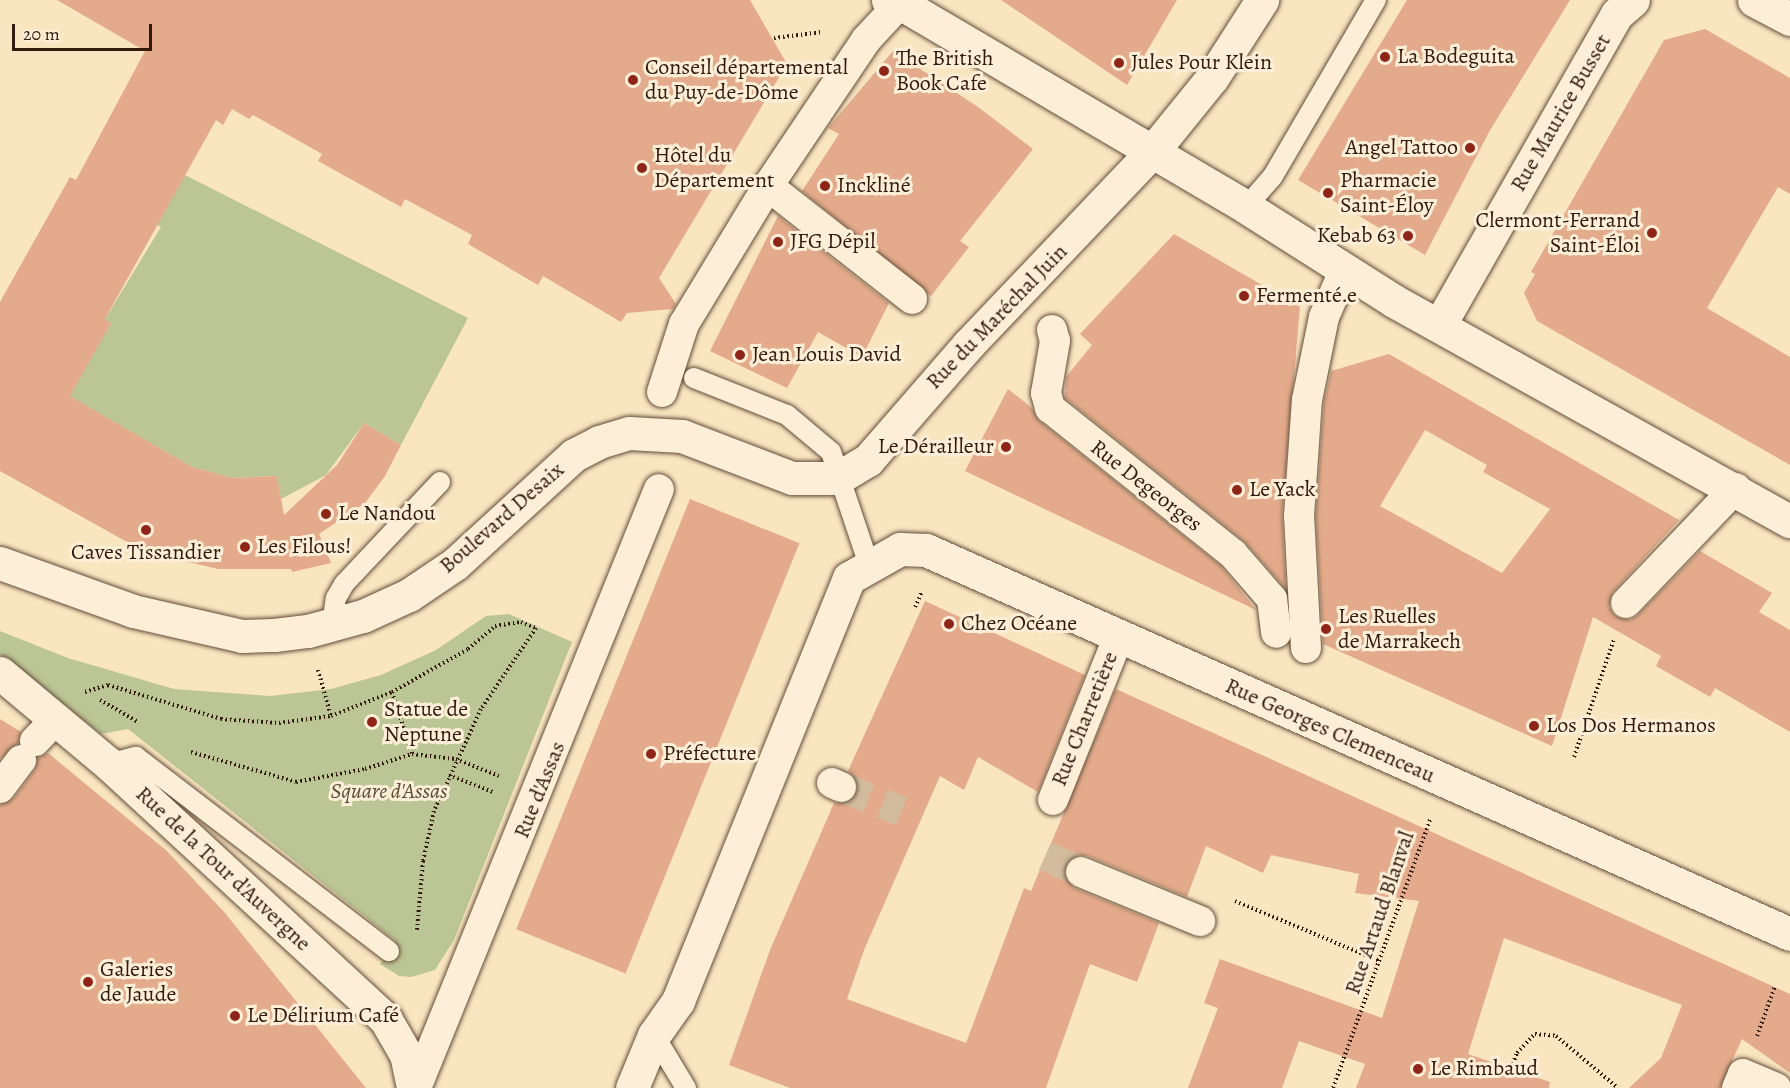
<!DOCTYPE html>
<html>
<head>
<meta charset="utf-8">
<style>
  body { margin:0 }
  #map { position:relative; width:1790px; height:1088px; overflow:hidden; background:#fae5c1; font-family:Alegreya,serif }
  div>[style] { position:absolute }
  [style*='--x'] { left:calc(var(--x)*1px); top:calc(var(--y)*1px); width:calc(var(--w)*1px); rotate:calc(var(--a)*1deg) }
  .green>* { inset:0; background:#bbc595 }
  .building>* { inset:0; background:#e3ab8b; transform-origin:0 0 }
  .pedestrian-tunnel>* { height:30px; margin-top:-15px; transform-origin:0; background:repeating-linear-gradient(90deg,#d2bc9d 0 30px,transparent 0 45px) }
  .path>* { height:4px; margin-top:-2px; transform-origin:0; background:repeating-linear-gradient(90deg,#321a0d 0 1.5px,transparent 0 4.5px) }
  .roads { filter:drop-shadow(0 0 2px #644d3a) drop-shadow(0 0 2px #644d3a) }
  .service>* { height:20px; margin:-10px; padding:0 10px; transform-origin:10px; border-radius:10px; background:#fceed7 }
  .pedestrian>* { height:30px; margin:-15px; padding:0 15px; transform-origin:15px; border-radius:15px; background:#fceed7 }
  .minor>* { height:33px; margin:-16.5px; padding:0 16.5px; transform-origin:16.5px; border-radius:16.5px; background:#fceed7 }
  .tertiary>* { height:33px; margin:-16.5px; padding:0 16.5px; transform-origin:16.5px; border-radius:16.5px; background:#fceed7 }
  .dots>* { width:16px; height:16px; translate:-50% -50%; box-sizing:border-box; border:3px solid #fceed7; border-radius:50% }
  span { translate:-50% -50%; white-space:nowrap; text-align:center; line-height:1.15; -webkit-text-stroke:6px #fceed7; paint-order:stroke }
  .poi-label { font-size:22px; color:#321a0d }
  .left { translate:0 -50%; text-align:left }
  .right { translate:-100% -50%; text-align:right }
  .street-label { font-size:22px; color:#321a0d }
  .park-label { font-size:22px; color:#5b4d36; font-style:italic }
  .scale { position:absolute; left:12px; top:24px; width:140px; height:27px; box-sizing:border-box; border:3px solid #321a0d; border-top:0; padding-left:8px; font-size:18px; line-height:21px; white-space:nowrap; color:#321a0d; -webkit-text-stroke:4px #fceed7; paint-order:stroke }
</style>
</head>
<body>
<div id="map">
  <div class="green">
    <div style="clip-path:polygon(185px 175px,468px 318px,401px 445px,364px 423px,326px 475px,281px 499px,277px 476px,233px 478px,192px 467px,64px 393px,111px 324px,105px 319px,161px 227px,157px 225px)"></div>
    <div style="clip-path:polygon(509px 614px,572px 642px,454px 940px,435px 970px,411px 977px,399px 976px,380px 964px,396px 941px,128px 729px,101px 734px,0 654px,0 631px,68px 658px,174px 689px,270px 696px,331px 689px,381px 675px,436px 650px,486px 616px)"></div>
  </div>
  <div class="building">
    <div style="clip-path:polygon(57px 0,750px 0,787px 64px,659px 278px,676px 304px,673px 309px,627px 313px,621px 322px,543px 276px,538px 285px,468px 244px,472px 235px,405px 199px,401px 207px,318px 161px,322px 154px,253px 115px,249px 119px,232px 109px,223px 125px,216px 120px,105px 319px,111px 323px,70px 396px,192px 467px,233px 478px,277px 476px,284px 515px,337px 465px,364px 423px,401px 445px,385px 476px,365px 503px,319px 534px,331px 563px,292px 572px,291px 569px,218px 569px,155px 554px,127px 542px,0 471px,0 302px,70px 177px,76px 180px,145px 51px)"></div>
    <div style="clip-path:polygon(1001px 0,1177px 0,1127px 85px)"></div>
    <div style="clip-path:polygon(1407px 0,1570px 0,1489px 132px,1425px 255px,1298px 180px)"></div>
    <div style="clip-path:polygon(1705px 29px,1790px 78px,1790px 194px,1778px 187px,1707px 308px,1790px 357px,1790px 465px,1537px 321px,1524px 293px,1535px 274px,1531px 272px,1664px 40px)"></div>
    <div style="clip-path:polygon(893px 51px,978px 107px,1033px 149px,960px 241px,969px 247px,931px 296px,802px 191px,839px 134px,828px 128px)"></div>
    <div style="clip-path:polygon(778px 216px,889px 303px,862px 357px,818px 332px,787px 388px,710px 351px)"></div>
    <div style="clip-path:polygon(1174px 234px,1300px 307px,1282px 515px,1286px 589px,1244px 541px,1065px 398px,1066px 377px,1092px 345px,1080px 334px)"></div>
    <div style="clip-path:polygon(evenodd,1389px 354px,1679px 520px,1613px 592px,1609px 607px,1615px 616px,1630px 620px,1638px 615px,1700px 551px,1772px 593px,1759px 612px,1790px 630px,1790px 732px,1715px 688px,1710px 697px,1656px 666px,1661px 656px,1593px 617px,1552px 746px,1323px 644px,1316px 516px,1324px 402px,1331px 371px,1389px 354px,1425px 430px,1487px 465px,1483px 472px,1550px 509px,1502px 573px,1380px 506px,1425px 430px)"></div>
    <div style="clip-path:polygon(1008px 389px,1032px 408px,1039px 421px,1221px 566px,1256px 610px,965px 471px)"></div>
    <div style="left:690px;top:499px;width:118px;height:464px;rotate:22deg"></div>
    <div style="clip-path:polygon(925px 601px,1085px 675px,1038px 792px,978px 757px,964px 790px,940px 776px,864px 950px,847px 999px,966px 1043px,1024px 888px,1031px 891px,1116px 689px,1790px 994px,1790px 1073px,1742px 1039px,1720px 1088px,1629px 1088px,1661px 1058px,1682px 1005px,1504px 938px,1468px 1054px,1550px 1082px,1549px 1088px,1356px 1088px,1365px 1064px,1299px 1041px,1282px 1088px,1188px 1088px,1218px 1008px,1204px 1003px,1220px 959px,1382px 1018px,1419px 901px,1355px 893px,1359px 874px,1271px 855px,1263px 873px,1206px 846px,1187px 897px,1088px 856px,1078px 855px,1065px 865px,1064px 875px,1074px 888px,1159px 923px,1137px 982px,1090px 964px,1046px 1088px,790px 1088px,729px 1065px,770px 950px,834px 803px,851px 801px,857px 793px,855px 777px,848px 771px)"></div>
    <div style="clip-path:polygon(0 719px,21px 732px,18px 743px,0 759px)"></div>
    <div style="clip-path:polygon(48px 753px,167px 851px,225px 913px,366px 1088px,0 1088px,0 805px,14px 798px,35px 770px,38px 758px)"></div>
  </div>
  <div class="pedestrian-tunnel">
    <div style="--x:841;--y:787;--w:65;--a:21.8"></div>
    <div style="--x:1045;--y:856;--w:39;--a:24"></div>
  </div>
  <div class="path">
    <div style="--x:774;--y:38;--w:49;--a:-7"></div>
    <div style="--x:915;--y:607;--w:17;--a:-66"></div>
    <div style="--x:318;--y:670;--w:48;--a:74.2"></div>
    <div style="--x:85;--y:692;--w:24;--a:-17"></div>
    <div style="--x:108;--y:685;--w:118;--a:16.7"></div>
    <div style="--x:221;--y:719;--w:58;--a:3.9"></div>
    <div style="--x:279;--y:723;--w:52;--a:-7.7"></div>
    <div style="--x:331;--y:716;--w:66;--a:-21.5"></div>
    <div style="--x:392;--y:692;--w:87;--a:-29.5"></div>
    <div style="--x:468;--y:649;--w:35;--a:-40"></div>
    <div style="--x:495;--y:626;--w:26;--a:-9"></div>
    <div style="--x:521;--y:622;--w:16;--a:22"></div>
    <div style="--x:536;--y:628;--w:98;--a:124.2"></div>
    <div style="--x:481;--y:709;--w:112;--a:114.7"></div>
    <div style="--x:434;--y:811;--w:51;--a:102.4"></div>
    <div style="--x:423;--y:861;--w:69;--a:95"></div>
    <div style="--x:392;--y:692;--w:65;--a:72.1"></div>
    <div style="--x:100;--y:700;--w:44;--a:30.1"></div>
    <div style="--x:191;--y:752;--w:109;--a:15.9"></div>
    <div style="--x:296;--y:782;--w:70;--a:-10.7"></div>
    <div style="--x:365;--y:769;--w:49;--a:-17.7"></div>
    <div style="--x:412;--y:754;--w:44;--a:6.5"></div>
    <div style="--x:456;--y:759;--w:46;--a:21.6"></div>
    <div style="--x:1574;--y:757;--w:125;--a:-71.3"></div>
    <div style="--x:449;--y:775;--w:47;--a:21.1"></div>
    <div style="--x:1235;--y:901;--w:157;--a:22.5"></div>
    <div style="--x:1757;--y:1036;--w:53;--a:-70.2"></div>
    <div style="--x:1511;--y:1068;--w:16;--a:-68"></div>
    <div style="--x:1517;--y:1053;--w:26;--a:-47"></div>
    <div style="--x:1535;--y:1034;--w:21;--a:5"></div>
    <div style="--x:1556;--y:1036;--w:81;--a:40"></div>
    <div style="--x:1333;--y:1088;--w:287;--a:-70.1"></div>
  </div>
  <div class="roads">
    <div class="service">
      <div style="--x:1246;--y:207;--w:41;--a:-48.9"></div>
      <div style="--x:1273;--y:176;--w:204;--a:-59.7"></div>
      <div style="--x:694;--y:378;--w:100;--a:21.7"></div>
      <div style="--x:787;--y:415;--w:57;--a:40.1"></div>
      <div style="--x:831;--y:452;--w:119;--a:71.4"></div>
      <div style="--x:332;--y:625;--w:27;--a:-82"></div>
      <div style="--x:336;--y:598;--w:16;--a:-60"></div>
      <div style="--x:344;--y:584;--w:140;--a:-46.7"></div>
      <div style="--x:109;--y:764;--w:28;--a:-15"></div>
      <div style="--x:136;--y:757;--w:319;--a:37.5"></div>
      <div style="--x:654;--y:1035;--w:62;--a:58.9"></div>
    </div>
    <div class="pedestrian">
      <div style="--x:768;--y:186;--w:183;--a:38.1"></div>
      <div style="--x:1052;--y:330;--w:11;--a:75"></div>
      <div style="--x:1055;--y:341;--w:53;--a:99.8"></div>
      <div style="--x:1046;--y:393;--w:16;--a:75"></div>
      <div style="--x:1050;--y:408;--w:234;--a:38.6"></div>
      <div style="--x:1233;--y:554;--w:60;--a:49.1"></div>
      <div style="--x:1272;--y:599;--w:34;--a:83"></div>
      <div style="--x:662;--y:392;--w:71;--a:-72.1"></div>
      <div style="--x:684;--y:324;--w:162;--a:-58.7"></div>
      <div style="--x:768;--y:186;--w:176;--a:-56.1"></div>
      <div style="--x:866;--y:40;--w:54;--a:-47.2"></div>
      <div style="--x:1626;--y:603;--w:159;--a:-46.3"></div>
      <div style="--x:1306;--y:648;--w:132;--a:-93"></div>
      <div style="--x:1299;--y:516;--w:116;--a:-86.1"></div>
      <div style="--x:1307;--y:400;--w:85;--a:-78.4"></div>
      <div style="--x:1324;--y:317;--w:50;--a:-66.5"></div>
      <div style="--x:35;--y:741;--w:30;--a:-46"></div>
      <div style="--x:832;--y:783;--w:10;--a:24"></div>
      <div style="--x:0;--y:788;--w:35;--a:-53"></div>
      <div style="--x:1053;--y:800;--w:175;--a:-68.1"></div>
      <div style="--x:1081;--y:872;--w:129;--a:22.4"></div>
      <div style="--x:416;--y:1088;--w:646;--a:-67.92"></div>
      <div style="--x:1737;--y:1088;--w:15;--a:-67"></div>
      <div style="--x:1743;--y:1074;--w:36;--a:23"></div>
    </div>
    <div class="minor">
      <div style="--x:888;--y:0;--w:12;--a:14"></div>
      <div style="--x:900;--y:3;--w:402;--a:30.5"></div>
      <div style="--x:1246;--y:207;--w:175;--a:32.4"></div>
      <div style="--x:1394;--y:301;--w:453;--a:29.1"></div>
      <div style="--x:1754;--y:0;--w:41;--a:27.8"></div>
      <div style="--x:1440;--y:324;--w:357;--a:-60.3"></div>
      <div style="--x:1617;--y:14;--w:21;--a:-41"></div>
      <div style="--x:0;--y:563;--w:141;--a:19.8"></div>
      <div style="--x:133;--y:611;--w:112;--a:12.9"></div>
      <div style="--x:242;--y:636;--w:32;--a:-2"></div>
      <div style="--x:274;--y:635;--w:34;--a:-7"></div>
      <div style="--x:308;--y:631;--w:57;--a:-15.3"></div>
      <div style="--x:363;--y:616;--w:51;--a:-24.5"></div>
      <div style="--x:409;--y:595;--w:55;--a:-34"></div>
      <div style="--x:455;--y:564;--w:161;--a:-42.5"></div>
      <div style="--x:574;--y:455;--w:28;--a:-27"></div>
      <div style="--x:599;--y:442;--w:31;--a:-17"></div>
      <div style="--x:629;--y:433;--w:53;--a:3.2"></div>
      <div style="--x:682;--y:436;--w:118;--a:20.9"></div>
      <div style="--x:792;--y:478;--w:46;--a:0"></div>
      <div style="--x:838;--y:478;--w:35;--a:-31"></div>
      <div style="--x:868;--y:460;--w:152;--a:-49"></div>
      <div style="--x:968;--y:345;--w:267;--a:-46.4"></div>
      <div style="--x:1152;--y:152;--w:95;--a:-51"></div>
      <div style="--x:1212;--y:78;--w:93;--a:-57.3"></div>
      <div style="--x:0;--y:673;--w:142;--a:39.9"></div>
      <div style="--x:109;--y:764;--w:377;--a:42.7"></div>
      <div style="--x:386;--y:1020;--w:39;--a:60"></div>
      <div style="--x:406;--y:1054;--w:35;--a:78"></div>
    </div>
    <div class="tertiary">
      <div style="--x:632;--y:1088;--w:57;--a:-67.5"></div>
      <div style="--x:654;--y:1035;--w:42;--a:-54.8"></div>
      <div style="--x:678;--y:1001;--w:456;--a:-68"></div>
      <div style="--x:849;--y:578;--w:59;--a:-29.6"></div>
      <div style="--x:900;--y:549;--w:26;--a:2"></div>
      <div style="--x:926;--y:550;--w:945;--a:23.96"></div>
    </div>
  </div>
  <div class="dots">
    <div style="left:1385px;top:57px;background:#8f2418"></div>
    <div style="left:1119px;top:63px;background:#8f2418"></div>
    <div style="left:884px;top:71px;background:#8f2418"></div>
    <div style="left:633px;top:80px;background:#8f2418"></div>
    <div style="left:1470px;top:148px;background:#8f2418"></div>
    <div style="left:642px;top:168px;background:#8f2418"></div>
    <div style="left:825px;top:186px;background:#8f2418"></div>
    <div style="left:1328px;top:193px;background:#8f2418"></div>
    <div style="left:1652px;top:233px;background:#8f2418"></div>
    <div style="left:1408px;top:236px;background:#8f2418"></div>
    <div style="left:778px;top:242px;background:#8f2418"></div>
    <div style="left:1244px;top:296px;background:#8f2418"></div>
    <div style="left:740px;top:355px;background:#8f2418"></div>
    <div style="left:1006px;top:447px;background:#8f2418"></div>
    <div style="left:1237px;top:490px;background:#8f2418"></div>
    <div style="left:326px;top:514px;background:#8f2418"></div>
    <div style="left:146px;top:530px;background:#8f2418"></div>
    <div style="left:245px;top:547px;background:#8f2418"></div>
    <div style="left:949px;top:624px;background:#8f2418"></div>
    <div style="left:1326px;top:629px;background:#8f2418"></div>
    <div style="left:372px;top:722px;background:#8f2418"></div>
    <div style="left:1534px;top:726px;background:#8f2418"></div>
    <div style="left:651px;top:754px;background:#8f2418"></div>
    <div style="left:88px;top:982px;background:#8f2418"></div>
    <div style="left:235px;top:1016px;background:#8f2418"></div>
    <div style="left:1418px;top:1069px;background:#8f2418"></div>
  </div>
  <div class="poi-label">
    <span class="left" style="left:1397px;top:57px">La Bodeguita</span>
    <span class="left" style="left:896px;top:71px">The British<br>Book Cafe</span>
    <span class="left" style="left:1131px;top:63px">Jules Pour Klein</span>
    <span class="left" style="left:645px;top:80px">Conseil départemental<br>du Puy-de-Dôme</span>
    <span class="right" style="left:1458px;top:148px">Angel Tattoo</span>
    <span class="left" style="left:654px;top:168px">Hôtel du<br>Département</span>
    <span class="left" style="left:1340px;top:193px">Pharmacie<br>Saint-Éloy</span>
    <span class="left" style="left:837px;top:186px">Inckliné</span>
    <span class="right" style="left:1640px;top:233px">Clermont-Ferrand<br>Saint-Éloi</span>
    <span class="right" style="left:1396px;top:236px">Kebab 63</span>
    <span class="left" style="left:790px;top:242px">JFG Dépil</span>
    <span class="left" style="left:1256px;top:296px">Fermenté.e</span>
    <span class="left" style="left:752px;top:355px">Jean Louis David</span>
    <span class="right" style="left:994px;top:447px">Le Dérailleur</span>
    <span class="left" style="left:1249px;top:490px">Le Yack</span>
    <span class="left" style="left:338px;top:514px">Le Nandou</span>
    <span class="left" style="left:257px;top:547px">Les Filous!</span>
    <span style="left:146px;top:553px">Caves Tissandier</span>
    <span class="left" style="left:1338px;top:629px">Les Ruelles<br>de Marrakech</span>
    <span class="left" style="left:961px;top:624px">Chez Océane</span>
    <span class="left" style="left:384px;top:722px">Statue de<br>Neptune</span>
    <span class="left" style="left:1546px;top:726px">Los Dos Hermanos</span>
    <span class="left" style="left:663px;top:754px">Préfecture</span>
    <span class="left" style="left:100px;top:982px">Galeries<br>de Jaude</span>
    <span class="left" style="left:247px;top:1016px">Le Délirium Café</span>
    <span class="left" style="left:1430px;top:1069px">Le Rimbaud</span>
  </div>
  <div class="street-label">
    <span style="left:1561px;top:113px;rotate:-60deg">Rue Maurice Busset</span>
    <span style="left:997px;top:317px;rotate:-46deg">Rue du Maréchal Juin</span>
    <span style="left:1146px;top:486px;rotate:38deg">Rue Degeorges</span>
    <span style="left:502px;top:518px;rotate:-41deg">Boulevard Desaix</span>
    <span style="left:1085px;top:719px;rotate:-68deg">Rue Charretière</span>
    <span style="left:1330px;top:731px;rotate:24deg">Rue Georges Clemenceau</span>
    <span style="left:540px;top:790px;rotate:-68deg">Rue d'Assas</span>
    <span style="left:223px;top:869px;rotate:43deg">Rue de la Tour d'Auvergne</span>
    <span style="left:1380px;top:913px;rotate:-71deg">Rue Artaud Blanval</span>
  </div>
  <div class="park-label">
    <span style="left:389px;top:792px">Square d'Assas</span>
  </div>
  <div class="scale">20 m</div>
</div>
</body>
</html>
